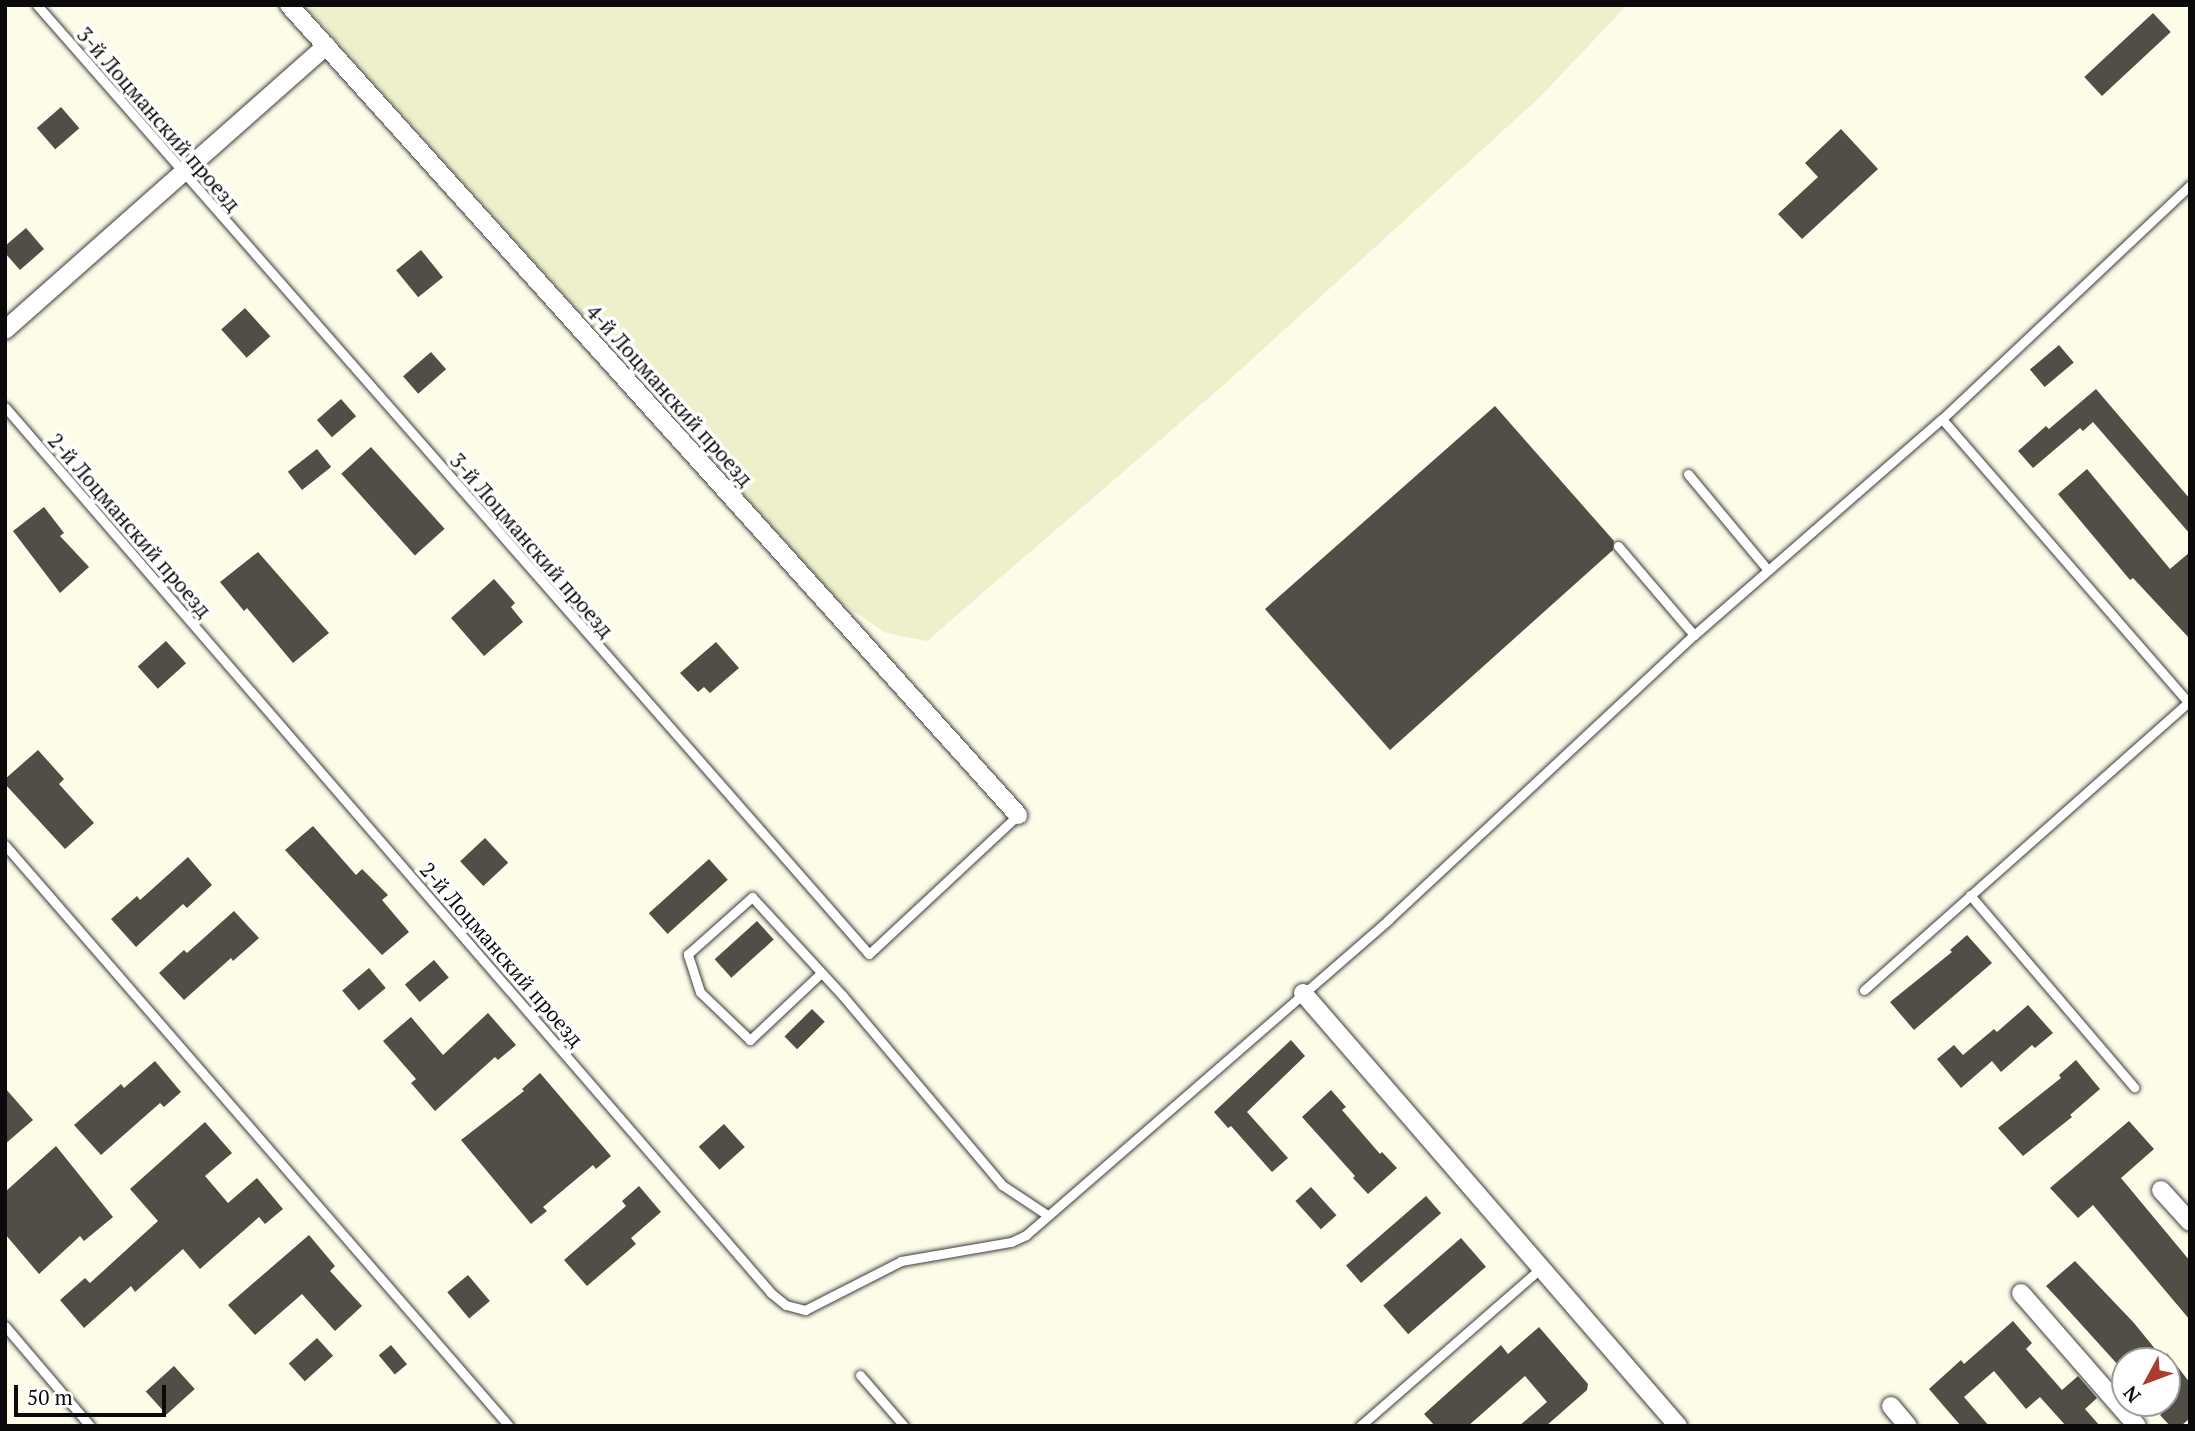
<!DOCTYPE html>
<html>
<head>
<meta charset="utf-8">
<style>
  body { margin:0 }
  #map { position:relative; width:2195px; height:1431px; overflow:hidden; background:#fdfce8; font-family:"PT Serif",serif }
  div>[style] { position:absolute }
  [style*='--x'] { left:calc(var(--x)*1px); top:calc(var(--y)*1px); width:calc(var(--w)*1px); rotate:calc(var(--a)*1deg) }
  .farmland>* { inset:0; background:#eef0cb }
  .building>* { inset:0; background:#514d47; transform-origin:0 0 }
  .roads { filter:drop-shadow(0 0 2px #3d3d3d) drop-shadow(0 0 2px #3d3d3d) }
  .service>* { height:9px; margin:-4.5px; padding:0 4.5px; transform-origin:4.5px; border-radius:4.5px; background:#fff }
  .minor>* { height:18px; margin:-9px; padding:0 9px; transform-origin:9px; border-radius:9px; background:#fff }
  span { translate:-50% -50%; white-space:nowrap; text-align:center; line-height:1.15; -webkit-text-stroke:7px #fff; paint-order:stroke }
  .street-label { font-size:21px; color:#0a0a0a }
  .frame { position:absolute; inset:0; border:7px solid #0a0a0a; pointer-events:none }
  .north { position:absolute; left:2111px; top:1347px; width:70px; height:70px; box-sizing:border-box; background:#fff; border:2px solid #9d9d9d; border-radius:50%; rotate:229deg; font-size:19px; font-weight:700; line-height:28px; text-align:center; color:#0a0a0a }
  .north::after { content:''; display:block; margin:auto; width:24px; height:32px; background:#ac3c30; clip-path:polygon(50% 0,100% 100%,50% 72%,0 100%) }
  .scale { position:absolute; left:14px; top:1385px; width:152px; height:32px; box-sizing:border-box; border:4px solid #0a0a0a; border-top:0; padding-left:9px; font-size:21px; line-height:24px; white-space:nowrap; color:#0a0a0a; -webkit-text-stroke:5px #fff; paint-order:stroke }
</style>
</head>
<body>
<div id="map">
  <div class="farmland">
    <div style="clip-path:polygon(305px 5px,1627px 5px,1539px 98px,1218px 390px,927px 641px,886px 633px,840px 602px)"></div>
  </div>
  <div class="building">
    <div style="left:2153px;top:13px;width:26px;height:94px;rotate:47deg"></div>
    <div style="left:61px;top:107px;width:28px;height:32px;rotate:49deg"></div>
    <div style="clip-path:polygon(1841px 129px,1878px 169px,1802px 239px,1778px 214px,1818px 177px,1805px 163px)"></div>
    <div style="clip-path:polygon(26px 228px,44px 249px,20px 270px,5px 253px,5px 246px)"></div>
    <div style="left:421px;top:250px;width:35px;height:32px;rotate:51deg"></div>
    <div style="left:245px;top:308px;width:38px;height:32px;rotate:48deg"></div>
    <div style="left:2059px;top:345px;width:23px;height:38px;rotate:50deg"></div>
    <div style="left:431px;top:352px;width:23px;height:37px;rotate:49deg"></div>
    <div style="clip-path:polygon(2096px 389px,2190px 499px,2190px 534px,2093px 422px,2083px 431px,2080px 428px,2033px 468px,2018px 451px,2046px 426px,2049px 429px)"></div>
    <div style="left:341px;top:399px;width:23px;height:32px;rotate:49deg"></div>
    <div style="clip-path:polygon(1495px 406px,1614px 541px,1613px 550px,1390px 750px,1265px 609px)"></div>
    <div style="left:371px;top:447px;width:110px;height:40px;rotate:48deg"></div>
    <div style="left:317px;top:449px;width:23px;height:37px;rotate:52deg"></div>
    <div style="clip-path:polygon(2087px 469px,2170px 569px,2190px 552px,2190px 639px,2133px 578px,2130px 580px,2058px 494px)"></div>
    <div style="clip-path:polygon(44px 507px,64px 533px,60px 536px,89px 567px,60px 593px,13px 531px)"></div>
    <div style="clip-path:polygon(258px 552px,329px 633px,293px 663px,247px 608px,244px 611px,220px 582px)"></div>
    <div style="clip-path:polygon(494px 579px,515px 603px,511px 607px,523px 622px,484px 656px,451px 618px)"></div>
    <div style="left:166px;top:641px;width:30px;height:38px;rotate:48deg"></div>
    <div style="clip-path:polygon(716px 642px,739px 668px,710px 693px,704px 687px,698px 692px,680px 673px)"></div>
    <div style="clip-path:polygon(38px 750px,64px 779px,59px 784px,94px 823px,65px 849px,5px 784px,5px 779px)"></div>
    <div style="clip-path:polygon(313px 826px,356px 875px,362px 869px,388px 895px,382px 900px,409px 932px,382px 955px,285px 850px)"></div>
    <div style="left:485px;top:838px;width:34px;height:34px;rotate:47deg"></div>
    <div style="clip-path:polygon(188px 857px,212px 885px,187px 908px,183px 904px,136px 947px,111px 919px,137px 896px,140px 900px)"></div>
    <div style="left:709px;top:859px;width:28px;height:81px;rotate:48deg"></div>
    <div style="clip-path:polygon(234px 911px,259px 938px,233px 961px,231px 958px,184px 1000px,159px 973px,184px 950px,187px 953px)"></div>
    <div style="left:757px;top:921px;width:25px;height:57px;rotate:48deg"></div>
    <div style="clip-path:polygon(1967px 935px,1992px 963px,1914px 1030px,1890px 1002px,1952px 952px,1950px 950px)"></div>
    <div style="left:434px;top:960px;width:23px;height:38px;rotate:50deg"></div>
    <div style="left:369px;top:968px;width:26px;height:35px;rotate:50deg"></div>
    <div style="clip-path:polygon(2028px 1005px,2053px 1033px,2035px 1048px,2032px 1045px,2001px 1072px,1992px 1061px,1961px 1088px,1937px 1059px,1954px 1045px,1963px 1055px,1994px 1029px,1997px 1032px)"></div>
    <div style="left:812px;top:1009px;width:18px;height:39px;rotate:45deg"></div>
    <div style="clip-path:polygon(488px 1013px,516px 1045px,498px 1060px,495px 1057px,435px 1111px,411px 1083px,416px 1079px,383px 1041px,411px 1017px,443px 1055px)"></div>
    <div style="clip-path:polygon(1291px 1040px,1305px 1056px,1247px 1112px,1288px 1158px,1272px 1172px,1231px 1126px,1228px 1128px,1214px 1112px)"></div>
    <div style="clip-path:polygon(2076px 1060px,2100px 1089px,2070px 1115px,2072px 1117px,2023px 1156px,1998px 1128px,2061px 1078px,2059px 1075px)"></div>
    <div style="clip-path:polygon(155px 1061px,181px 1092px,164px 1107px,160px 1103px,101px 1155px,74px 1125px,121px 1084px,124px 1088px)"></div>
    <div style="clip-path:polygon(540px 1073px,611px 1156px,596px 1169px,593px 1165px,543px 1207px,547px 1211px,531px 1224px,461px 1140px,524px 1091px,522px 1089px)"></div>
    <div style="clip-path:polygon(5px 1088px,33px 1120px,5px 1144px)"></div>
    <div style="clip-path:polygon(1331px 1090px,1346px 1107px,1342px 1110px,1380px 1154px,1382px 1152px,1397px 1168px,1368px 1194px,1353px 1178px,1355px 1176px,1302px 1117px)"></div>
    <div style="clip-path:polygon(2129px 1121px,2154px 1149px,2121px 1178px,2190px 1261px,2190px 1320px,2093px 1205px,2078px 1218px,2050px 1188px)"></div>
    <div style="clip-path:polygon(205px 1122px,232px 1153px,205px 1176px,228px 1203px,257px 1178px,283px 1209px,265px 1224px,259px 1217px,200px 1269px,183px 1249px,135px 1292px,131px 1286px,84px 1328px,60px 1300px,85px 1278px,90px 1283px,158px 1221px,130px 1189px)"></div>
    <div style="left:724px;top:1124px;width:31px;height:34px;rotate:48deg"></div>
    <div style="clip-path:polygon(56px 1146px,113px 1217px,84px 1241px,80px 1236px,39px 1274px,5px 1234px,5px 1192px)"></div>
    <div style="clip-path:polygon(639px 1186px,661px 1212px,631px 1238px,636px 1244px,587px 1286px,564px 1260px,626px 1206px,622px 1201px)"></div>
    <div style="left:1311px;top:1187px;width:38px;height:21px;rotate:48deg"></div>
    <div style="left:1426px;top:1196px;width:23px;height:106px;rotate:49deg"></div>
    <div style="clip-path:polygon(309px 1235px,335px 1266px,330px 1271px,362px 1306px,335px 1331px,302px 1294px,255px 1335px,228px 1305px)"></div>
    <div style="left:1461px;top:1238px;width:38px;height:103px;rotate:49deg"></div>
    <div style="clip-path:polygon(2075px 1261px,2134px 1323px,2165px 1361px,2125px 1361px,2119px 1366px,2060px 1301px,2046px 1286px)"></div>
    <div style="left:468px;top:1275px;width:34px;height:27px;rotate:50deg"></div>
    <div style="clip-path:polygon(2013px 1321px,2032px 1343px,2026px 1349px,2062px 1390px,2078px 1376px,2097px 1398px,2085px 1409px,2100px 1426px,2066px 1426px,2040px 1397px,2026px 1409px,1994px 1371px,1964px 1397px,1989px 1426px,1961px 1426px,1929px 1389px,1961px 1360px,1964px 1364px)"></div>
    <div style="clip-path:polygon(1539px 1327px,1588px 1384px,1587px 1390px,1546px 1426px,1519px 1426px,1547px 1402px,1525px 1376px,1468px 1426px,1435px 1426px,1424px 1414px,1501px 1345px,1508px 1354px)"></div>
    <div style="left:317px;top:1338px;width:24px;height:38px;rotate:48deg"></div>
    <div style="left:391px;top:1345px;width:25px;height:16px;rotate:50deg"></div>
    <div style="clip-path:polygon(2167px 1353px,2190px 1383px,2190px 1418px,2181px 1426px,2170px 1426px,2160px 1415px,2167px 1408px)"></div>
    <div style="left:174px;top:1366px;width:31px;height:38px;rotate:48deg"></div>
  </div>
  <div class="roads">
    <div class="service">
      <div style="--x:37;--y:5;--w:1262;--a:48.76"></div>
      <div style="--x:869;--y:954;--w:204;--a:-43"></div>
      <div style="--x:5;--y:407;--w:1171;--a:49.15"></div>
      <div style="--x:771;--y:1293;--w:19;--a:39"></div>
      <div style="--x:786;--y:1305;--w:20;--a:15"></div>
      <div style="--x:805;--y:1310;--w:108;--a:-27"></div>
      <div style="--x:901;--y:1261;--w:112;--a:-9.8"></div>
      <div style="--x:1011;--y:1242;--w:17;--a:-25"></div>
      <div style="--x:1026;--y:1235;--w:480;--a:-41"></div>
      <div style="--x:1388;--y:920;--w:418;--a:-43"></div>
      <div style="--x:1694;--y:635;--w:329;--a:-41.1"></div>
      <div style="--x:1942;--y:419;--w:341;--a:-43.3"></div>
      <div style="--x:1942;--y:419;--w:378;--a:49"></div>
      <div style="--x:1688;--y:474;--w:125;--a:50.2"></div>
      <div style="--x:1618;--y:546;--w:117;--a:49.5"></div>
      <div style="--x:5;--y:845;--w:769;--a:49.06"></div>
      <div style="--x:1970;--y:895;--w:253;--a:49.5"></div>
      <div style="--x:821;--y:973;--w:98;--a:136.7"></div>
      <div style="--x:750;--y:1040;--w:69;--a:-136.2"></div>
      <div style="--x:700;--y:992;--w:40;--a:-108"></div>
      <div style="--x:688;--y:954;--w:86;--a:-41.7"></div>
      <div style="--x:752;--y:897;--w:134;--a:47.4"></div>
      <div style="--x:843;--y:996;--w:247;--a:49.9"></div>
      <div style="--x:1002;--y:1185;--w:53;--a:33.4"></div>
      <div style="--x:1864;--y:990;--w:433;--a:-41.6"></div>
      <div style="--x:5;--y:1326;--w:131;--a:49.6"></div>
      <div style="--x:860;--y:1375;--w:67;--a:49.2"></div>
      <div style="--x:1360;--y:1426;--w:240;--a:-41.1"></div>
    </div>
    <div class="minor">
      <div style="--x:289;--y:5;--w:1090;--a:48.01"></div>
      <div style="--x:5;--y:330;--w:429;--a:-41.5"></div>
      <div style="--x:1303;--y:993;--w:573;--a:49.11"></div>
      <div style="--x:2161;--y:1190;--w:43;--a:47.8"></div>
      <div style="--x:2021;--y:1293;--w:176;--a:48.9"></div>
      <div style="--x:1891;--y:1406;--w:26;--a:50"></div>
    </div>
  </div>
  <div class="street-label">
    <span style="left:159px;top:119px;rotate:49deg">3-й Лоцманский проезд</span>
    <span style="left:670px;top:395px;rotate:48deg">4-й Лоцманский проезд</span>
    <span style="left:130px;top:525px;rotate:49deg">2-й Лоцманский проезд</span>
    <span style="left:532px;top:545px;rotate:49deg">3-й Лоцманский проезд</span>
    <span style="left:502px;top:954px;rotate:49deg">2-й Лоцманский проезд</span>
  </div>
  <div class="frame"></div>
  <div class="north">N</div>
  <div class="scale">50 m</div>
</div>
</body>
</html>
